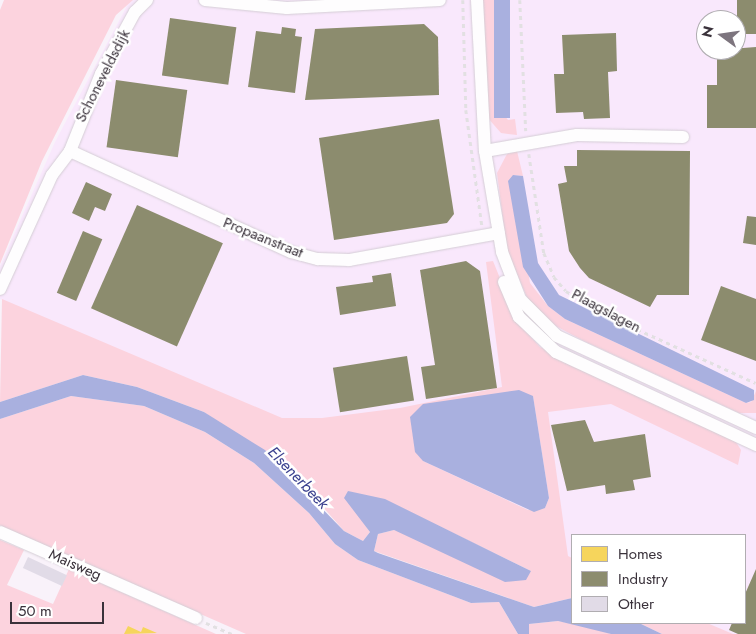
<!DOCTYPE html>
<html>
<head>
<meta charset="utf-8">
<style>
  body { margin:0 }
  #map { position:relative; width:756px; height:634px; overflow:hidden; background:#f9f2fa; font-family:Jost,sans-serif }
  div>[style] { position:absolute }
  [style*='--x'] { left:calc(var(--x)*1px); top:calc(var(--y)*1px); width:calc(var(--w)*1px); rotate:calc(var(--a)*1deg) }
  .built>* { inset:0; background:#f9e8fc }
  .green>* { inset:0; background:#fcd3de }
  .water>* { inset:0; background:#a9b0df; transform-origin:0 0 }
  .homes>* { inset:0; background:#f6d55c }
  .industry>* { inset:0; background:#8c8c6e; transform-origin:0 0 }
  .building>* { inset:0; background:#e1dbe7; transform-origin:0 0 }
  .path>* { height:2.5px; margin-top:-1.25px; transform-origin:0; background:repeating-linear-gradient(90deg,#e2e0e2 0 4px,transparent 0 8px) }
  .roads { filter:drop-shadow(0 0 1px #d4cdd5) drop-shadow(0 0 1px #d4cdd5) }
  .minor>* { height:12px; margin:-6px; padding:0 6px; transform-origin:6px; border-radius:6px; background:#fefdfe }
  span { translate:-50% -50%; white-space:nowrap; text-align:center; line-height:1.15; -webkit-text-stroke:5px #fff; paint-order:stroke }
  .street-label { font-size:15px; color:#3a323b }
  .water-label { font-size:16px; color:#3b418f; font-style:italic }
  .legend { position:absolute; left:571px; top:534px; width:175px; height:90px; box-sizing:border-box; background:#fff; border:1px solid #b0adb1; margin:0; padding:6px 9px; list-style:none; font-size:15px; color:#3a323b }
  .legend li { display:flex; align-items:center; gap:10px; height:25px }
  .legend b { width:25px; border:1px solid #b0adb1 }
  .north { position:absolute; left:696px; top:10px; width:50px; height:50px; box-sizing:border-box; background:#fff; border:1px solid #b0adb1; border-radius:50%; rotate:284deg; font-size:14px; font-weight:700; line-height:20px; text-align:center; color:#3a323b }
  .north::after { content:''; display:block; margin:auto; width:18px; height:22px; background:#7d757e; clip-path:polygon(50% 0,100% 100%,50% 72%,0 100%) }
  .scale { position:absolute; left:10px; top:602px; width:94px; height:22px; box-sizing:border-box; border:2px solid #3a323b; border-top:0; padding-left:6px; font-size:15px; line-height:18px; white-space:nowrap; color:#3a323b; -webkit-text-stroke:4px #fff; paint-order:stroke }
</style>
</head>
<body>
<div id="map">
  <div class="built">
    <div style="clip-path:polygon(evenodd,130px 0,756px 0,756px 634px,725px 634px,701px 623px,745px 623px,745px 535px,572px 535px,572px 561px,0 299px,0 266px,55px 142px,130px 0,706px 20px,736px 20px,736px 50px,706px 50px,706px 20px)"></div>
  </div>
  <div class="green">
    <div style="clip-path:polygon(4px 0,133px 0,116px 15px,42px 161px,0 264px,0 10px)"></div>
    <div style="clip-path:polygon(482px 0,494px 0,498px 107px,508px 120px,515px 119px,517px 135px,501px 133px,487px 117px)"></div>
    <div style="clip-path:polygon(517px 151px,523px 176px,513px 175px,530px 283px,548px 306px,565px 319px,746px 403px,751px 402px,756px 391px,756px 413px,739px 413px,584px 341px,552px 324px,529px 302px,507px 251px,497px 173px,507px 154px)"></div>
    <div style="clip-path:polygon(evenodd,493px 261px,518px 323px,540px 347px,736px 442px,741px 450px,738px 465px,611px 404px,548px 412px,568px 556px,572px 558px,572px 598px,534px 607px,374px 551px,378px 534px,394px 530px,531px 571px,385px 500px,364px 523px,370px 532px,363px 541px,344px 531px,301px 482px,204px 412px,137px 387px,83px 375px,0 402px,2px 299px,282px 418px,322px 418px,400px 408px,502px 387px,486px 262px,493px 261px,533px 396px,549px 498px,545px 508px,528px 510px,423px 461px,533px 396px)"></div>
    <div style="clip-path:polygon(71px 396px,144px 406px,205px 432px,254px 463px,309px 513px,335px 544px,358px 560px,471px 603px,499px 602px,518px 634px,246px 634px,0 526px,0 419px)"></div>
    <div style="clip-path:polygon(0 540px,24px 550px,7px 585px,53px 604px,69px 569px,216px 634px,0 634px)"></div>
    <div style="clip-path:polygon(558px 621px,599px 629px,611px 634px,529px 634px,529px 624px)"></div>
    <div style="clip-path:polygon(639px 623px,707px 623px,733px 634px,662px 634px)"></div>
  </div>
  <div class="water">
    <div style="left:494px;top:0;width:16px;height:118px"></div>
    <div style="clip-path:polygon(513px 175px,523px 176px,538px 263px,559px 295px,754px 390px,754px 400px,746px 403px,565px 319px,548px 306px,523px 267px,508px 181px)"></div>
    <div style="clip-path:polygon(83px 375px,137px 387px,204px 412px,265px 450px,344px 531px,363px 541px,370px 532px,344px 498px,348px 491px,385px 499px,531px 571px,526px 580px,505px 582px,394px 530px,378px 534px,374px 551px,378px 553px,534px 607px,572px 598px,572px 623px,639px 623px,662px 634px,611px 634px,558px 621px,529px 624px,529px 634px,518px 634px,499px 602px,471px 603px,358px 560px,335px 544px,309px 513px,254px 463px,205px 432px,144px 406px,71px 396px,0 419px,0 402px)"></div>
    <div style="clip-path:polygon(519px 390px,533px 396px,549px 498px,545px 508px,534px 512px,423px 461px,415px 452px,410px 417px,423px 404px)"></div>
  </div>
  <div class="homes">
    <div style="clip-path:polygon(128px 626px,141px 632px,143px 627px,157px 633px,124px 634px)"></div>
  </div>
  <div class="industry">
    <div style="left:737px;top:0;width:19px;height:34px"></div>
    <div style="left:170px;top:18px;width:67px;height:58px;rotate:8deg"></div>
    <div style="clip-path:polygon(424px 24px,438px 37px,439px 95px,305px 100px,315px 29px)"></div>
    <div style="clip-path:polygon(282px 27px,296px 29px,295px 36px,302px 37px,295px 93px,248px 87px,256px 31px,281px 34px)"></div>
    <div style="clip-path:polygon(616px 33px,617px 71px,608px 72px,610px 118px,584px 119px,583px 112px,556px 113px,554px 74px,564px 74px,562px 35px)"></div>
    <div style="clip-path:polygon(756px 47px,756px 128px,707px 128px,707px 85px,717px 85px,717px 50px)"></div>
    <div style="left:116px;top:80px;width:72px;height:68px;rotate:8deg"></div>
    <div style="clip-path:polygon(439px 119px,454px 214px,447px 223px,334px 240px,319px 138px)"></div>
    <div style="clip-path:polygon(577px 150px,690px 151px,689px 295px,657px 295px,650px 307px,589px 278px,580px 268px,569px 251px,558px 184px,567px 182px,564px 166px,577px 166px)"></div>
    <div style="clip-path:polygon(86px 182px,112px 194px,105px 211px,95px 207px,89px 221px,72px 213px)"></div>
    <div style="left:137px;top:205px;width:94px;height:113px;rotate:24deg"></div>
    <div style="clip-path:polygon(747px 216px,756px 217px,756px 245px,743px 243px)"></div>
    <div style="left:83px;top:231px;width:21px;height:67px;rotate:23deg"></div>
    <div style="clip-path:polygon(466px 261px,480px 271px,497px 388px,426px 399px,421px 367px,435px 365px,420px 270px)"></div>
    <div style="clip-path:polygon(391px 273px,396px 306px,340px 315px,336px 287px,373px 282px,372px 276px)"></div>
    <div style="clip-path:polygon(721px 286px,756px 299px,756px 361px,701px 340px)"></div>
    <div style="left:407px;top:356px;width:45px;height:75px;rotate:81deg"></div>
    <div style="clip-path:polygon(585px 420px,594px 442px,645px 434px,651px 477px,633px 480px,635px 490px,606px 494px,605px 485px,567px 491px,551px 425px)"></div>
    <div style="clip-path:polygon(756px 569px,756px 634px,738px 634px,729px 630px,732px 623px,745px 623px,745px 594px)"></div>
  </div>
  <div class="building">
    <div style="left:28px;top:557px;width:43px;height:12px;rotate:25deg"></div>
  </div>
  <div class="path">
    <div style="--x:463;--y:0;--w:110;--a:88.4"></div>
    <div style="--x:466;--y:110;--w:116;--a:82.1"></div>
    <div style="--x:520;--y:0;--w:131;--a:87.4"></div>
    <div style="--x:529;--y:154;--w:100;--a:81.4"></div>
    <div style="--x:544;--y:253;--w:26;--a:67"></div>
    <div style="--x:554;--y:277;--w:18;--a:49"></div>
    <div style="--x:566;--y:291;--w:49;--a:30.8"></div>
    <div style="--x:608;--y:316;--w:162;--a:24.4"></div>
    <div style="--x:206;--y:623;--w:28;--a:23"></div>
  </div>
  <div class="roads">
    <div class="minor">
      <div style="--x:205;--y:0;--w:82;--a:5.6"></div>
      <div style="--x:287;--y:8;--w:153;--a:-3"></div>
      <div style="--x:477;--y:0;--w:151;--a:87"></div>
      <div style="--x:485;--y:151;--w:102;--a:80.4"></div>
      <div style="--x:502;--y:252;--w:50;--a:69"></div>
      <div style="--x:520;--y:299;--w:52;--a:45"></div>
      <div style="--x:557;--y:336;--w:219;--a:24.8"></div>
      <div style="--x:70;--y:151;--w:243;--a:24.6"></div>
      <div style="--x:291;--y:252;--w:28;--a:15"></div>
      <div style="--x:318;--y:259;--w:31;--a:2"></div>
      <div style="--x:349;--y:260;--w:152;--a:-10.2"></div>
      <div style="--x:485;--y:151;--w:93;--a:-9.9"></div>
      <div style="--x:577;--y:135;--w:106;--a:1.1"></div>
      <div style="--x:504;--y:282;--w:38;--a:67"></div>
      <div style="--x:519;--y:317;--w:51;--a:43.4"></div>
      <div style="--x:556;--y:352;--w:221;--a:24.9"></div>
      <div style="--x:0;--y:289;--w:125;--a:-65.5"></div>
      <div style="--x:52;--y:175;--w:30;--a:-53"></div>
      <div style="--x:70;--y:151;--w:83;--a:-68.1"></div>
      <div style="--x:101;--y:74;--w:71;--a:-61.3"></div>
      <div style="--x:135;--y:12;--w:17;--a:-45"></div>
      <div style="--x:0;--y:532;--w:214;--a:23.7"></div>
    </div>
  </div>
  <div class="street-label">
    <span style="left:103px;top:76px;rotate:-63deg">Schoneveldsdijk</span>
    <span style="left:263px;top:238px;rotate:22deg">Propaanstraat</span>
    <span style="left:606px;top:311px;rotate:28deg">Plaagslagen</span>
    <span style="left:75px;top:565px;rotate:24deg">Maisweg</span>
  </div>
  <div class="water-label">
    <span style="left:298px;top:478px;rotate:46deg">Elsenerbeek</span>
  </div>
  <ul class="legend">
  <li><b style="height:14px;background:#f6d55c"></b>Homes</li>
  <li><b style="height:14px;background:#8c8c6e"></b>Industry</li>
  <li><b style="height:14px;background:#e1dbe7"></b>Other</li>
  </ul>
  <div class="north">N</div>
  <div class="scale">50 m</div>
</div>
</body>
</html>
